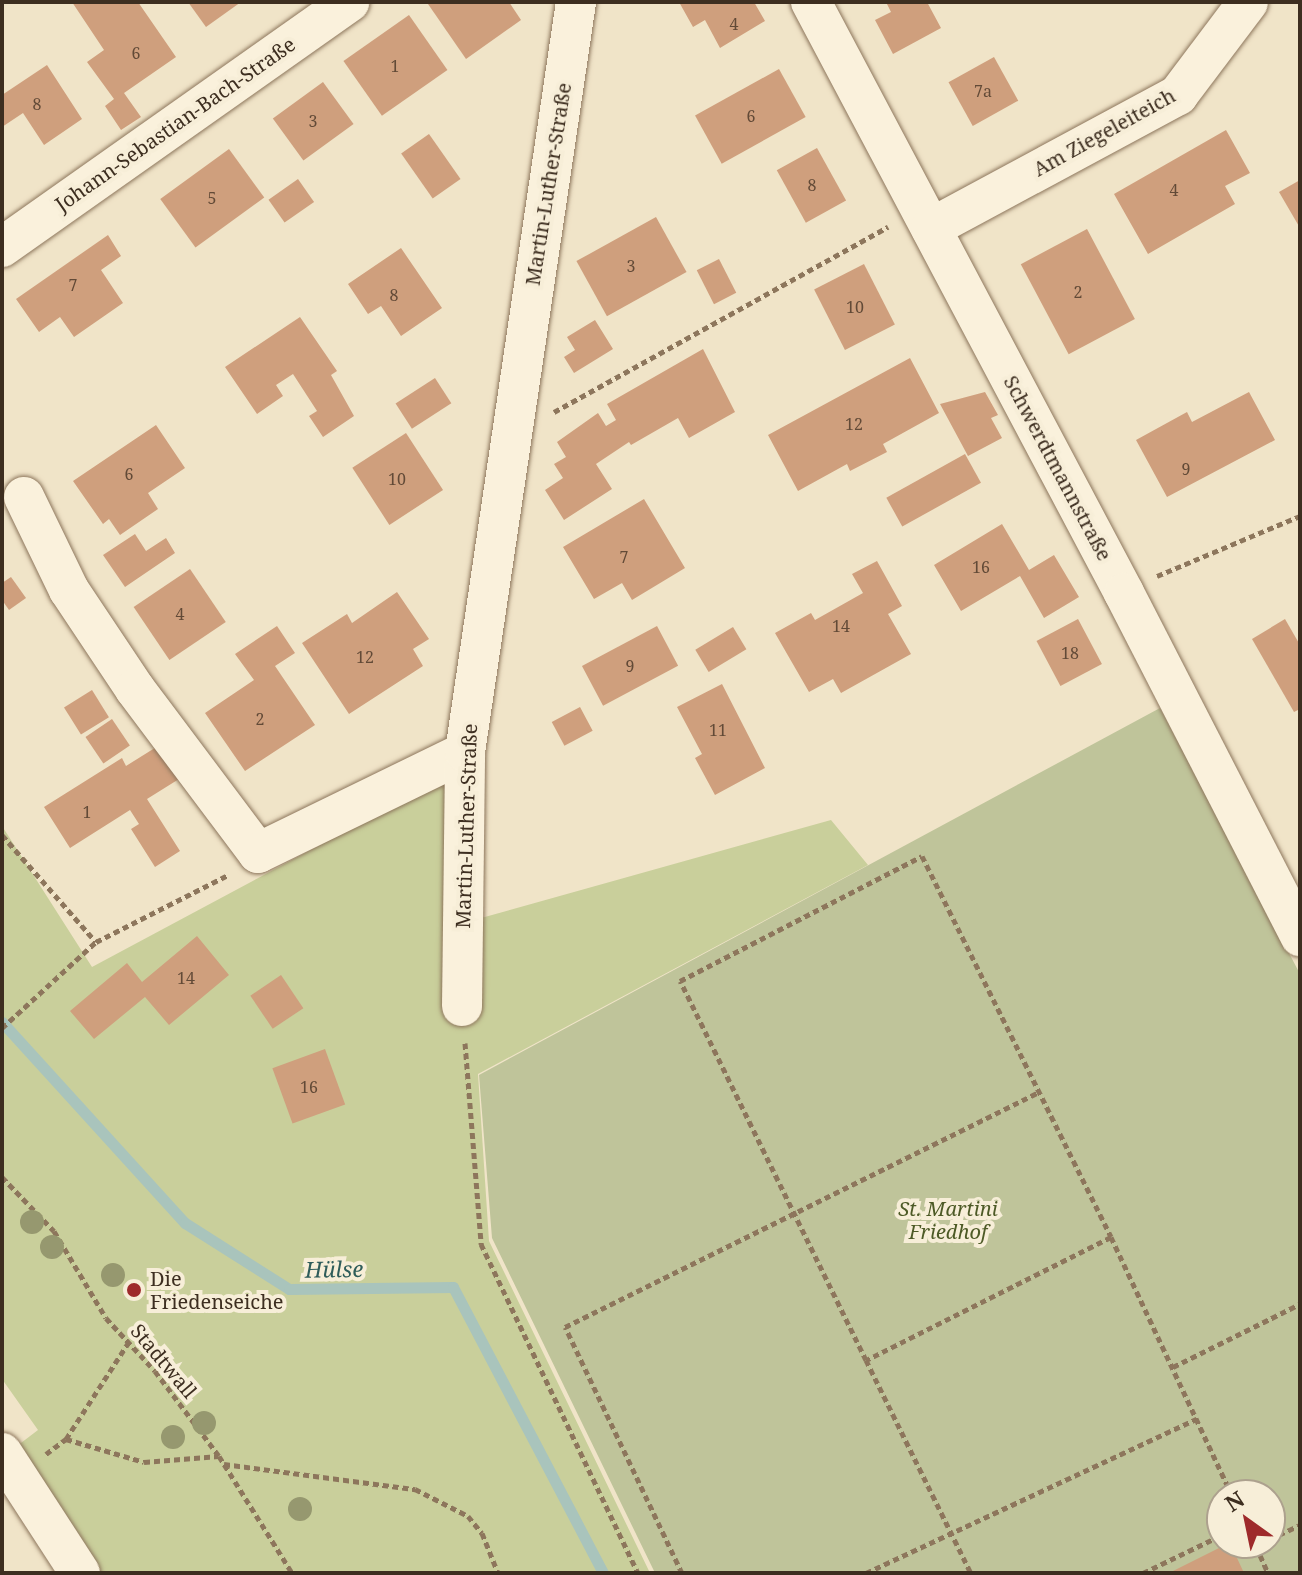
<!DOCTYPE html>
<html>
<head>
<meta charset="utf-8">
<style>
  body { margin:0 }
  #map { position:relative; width:1302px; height:1575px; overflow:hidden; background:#f0e4c8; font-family:"Noto Serif",serif }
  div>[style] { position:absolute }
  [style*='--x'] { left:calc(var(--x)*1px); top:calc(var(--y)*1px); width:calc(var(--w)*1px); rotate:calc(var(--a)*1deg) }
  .green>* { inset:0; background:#c9cf9b }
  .cemetery>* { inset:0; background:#bfc49a }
  .stream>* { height:11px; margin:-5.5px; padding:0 5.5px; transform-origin:5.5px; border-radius:5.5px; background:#a9c4bc }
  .building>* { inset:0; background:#cf9f7d; transform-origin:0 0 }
  .path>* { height:5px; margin-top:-2.5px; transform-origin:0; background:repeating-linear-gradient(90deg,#8d765c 0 6px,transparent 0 10px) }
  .roads { filter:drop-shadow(0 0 2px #8d765c) drop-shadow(0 0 2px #8d765c) }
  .street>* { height:40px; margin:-20px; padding:0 20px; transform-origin:20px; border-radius:20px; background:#faf1dc }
  .trees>* { width:24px; height:24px; margin:-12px; border-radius:50%; background:#96986f }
  .dots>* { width:22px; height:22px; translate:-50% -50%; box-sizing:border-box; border:4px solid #f7eed8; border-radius:50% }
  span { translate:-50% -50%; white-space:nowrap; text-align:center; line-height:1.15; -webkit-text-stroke:8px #f7eed8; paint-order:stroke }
  .number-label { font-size:16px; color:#624a37 }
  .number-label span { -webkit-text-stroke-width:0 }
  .street-label { font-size:20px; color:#3d2e20 }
  .park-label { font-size:20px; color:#4d5a26; font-style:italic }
  .poi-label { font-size:20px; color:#3d2e20 }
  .left { translate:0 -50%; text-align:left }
  .water-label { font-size:22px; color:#2f5d5a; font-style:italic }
  .frame { position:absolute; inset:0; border:4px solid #3d2e20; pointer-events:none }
  .north { position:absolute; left:1206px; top:1479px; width:80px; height:80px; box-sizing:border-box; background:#f7eed8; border:2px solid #ada18e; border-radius:50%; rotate:327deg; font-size:22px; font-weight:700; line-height:32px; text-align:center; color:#3d2e20 }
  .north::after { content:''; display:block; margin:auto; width:28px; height:36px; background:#9e2a2b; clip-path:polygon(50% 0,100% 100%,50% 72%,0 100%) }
</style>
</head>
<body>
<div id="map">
  <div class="green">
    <div style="clip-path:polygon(445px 778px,474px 920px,831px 820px,868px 865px,478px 1074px,489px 1241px,650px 1573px,97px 1573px,17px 1446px,38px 1430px,2px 1379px,2px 826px,92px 967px)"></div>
  </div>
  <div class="cemetery">
    <div style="clip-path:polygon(evenodd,1160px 708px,1300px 974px,1300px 1573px,655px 1573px,492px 1238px,479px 1075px,1160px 708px,1222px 1495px,1270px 1495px,1270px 1543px,1222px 1543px,1222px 1495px)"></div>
  </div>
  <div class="stream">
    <div style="--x:2;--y:1022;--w:272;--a:47.7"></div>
    <div style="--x:185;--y:1223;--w:123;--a:32.4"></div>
    <div style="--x:289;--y:1289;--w:164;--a:-0.7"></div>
    <div style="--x:453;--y:1287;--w:323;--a:62.3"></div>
  </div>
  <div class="building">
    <div style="clip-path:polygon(72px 2px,138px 2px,176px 57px,124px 93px,141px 117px,121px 130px,105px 106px,114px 99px,87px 62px,104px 50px)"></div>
    <div style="clip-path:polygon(188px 2px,241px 2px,206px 27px)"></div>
    <div style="clip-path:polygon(431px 2px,509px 2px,521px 20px,466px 59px,428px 4px)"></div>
    <div style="clip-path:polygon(679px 2px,754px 2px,765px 21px,720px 48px,705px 20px,693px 27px)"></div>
    <div style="clip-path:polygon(886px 2px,927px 2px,941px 28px,893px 54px,875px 20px,891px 12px)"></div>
    <div style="left:409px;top:15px;width:67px;height:80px;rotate:55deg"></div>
    <div style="left:994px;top:57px;width:50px;height:52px;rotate:61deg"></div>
    <div style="clip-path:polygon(47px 65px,82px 119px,44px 145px,23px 113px,2px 127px,2px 95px)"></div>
    <div style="left:779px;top:69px;width:55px;height:96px;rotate:61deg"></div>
    <div style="left:323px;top:82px;width:52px;height:62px;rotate:54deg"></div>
    <div style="clip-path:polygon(1226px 130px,1250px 173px,1225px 186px,1235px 204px,1148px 254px,1114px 194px)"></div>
    <div style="left:429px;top:134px;width:55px;height:34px;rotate:55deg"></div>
    <div style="left:817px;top:148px;width:60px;height:46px;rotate:61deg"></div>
    <div style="left:229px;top:149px;width:60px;height:85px;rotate:54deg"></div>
    <div style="left:298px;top:179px;width:28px;height:36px;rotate:55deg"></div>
    <div style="clip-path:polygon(1300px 180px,1300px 228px,1279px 192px)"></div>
    <div style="left:656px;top:217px;width:63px;height:91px;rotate:61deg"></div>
    <div style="left:1087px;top:229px;width:102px;height:75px;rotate:62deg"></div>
    <div style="clip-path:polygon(108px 235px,121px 256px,101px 270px,123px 303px,74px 337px,60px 317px,39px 332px,16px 299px)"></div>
    <div style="clip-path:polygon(401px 248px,442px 308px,401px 336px,381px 306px,368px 314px,348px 284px)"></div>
    <div style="left:719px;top:259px;width:38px;height:25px;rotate:63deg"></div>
    <div style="left:864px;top:264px;width:68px;height:56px;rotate:63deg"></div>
    <div style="clip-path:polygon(300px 317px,337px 371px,331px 375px,354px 416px,323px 437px,309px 416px,317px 411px,293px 374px,276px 385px,283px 396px,257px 414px,225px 367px)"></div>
    <div style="clip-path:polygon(595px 320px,613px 349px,574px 373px,564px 357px,575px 350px,567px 337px)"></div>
    <div style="clip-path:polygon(703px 349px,735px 412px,689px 438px,678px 418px,631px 445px,629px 442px,596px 464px,612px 489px,564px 520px,545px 490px,563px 478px,554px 464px,566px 457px,557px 442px,598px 413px,606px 426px,616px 420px,607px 404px)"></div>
    <div style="clip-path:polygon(910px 358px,939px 413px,883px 444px,887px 452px,850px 471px,847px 464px,798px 491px,768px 435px)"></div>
    <div style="left:435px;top:378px;width:30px;height:47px;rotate:57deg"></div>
    <div style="clip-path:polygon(985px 392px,998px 415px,991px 418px,1002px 438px,968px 456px,940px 404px)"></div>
    <div style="clip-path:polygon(1249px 392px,1275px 440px,1167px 497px,1136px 440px,1187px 412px,1192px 422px)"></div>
    <div style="clip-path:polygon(156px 425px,185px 468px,148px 493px,158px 509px,120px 535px,109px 519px,103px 524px,73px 481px)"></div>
    <div style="left:406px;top:433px;width:68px;height:64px;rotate:57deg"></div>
    <div style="left:965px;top:454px;width:33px;height:90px;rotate:61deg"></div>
    <div style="clip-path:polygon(644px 499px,685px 568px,632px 600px,622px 583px,594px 599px,563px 547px)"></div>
    <div style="clip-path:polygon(1002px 524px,1029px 570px,1054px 555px,1079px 597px,1044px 618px,1020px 576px,961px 611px,934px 565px)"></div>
    <div style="clip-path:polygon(135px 534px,146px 551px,166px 538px,175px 553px,125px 587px,103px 555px)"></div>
    <div style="clip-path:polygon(877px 561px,902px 606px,888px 614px,911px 654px,841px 693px,833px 679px,809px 692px,775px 633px,811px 613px,815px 620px,863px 593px,852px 574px)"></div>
    <div style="left:190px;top:569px;width:64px;height:68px;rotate:56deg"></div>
    <div style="clip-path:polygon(11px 577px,26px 598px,9px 610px,2px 600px,2px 583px)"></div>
    <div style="clip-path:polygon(397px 592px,429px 639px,413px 649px,423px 666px,349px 714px,302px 643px,347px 614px,352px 623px)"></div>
    <div style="left:1078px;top:619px;width:51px;height:47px;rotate:62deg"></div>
    <div style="clip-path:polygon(1285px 619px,1300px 645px,1300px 709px,1294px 712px,1252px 639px)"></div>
    <div style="clip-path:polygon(277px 626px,295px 653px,275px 666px,315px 725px,245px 771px,205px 713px,254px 680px,235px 654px)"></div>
    <div style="left:657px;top:626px;width:45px;height:85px;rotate:62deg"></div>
    <div style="left:733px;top:627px;width:26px;height:44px;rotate:59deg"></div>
    <div style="clip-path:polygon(722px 684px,765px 768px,715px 795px,695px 758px,702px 754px,677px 707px)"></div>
    <div style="left:92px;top:690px;width:32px;height:33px;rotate:58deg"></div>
    <div style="left:580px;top:707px;width:27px;height:32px;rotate:62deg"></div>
    <div style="left:112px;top:719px;width:32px;height:32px;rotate:56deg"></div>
    <div style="clip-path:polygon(158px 746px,179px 779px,147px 799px,180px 851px,155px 867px,131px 829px,139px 824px,130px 810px,70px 848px,44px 807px,122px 758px,126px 766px)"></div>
    <div style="clip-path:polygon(197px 936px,229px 975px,169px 1025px,145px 997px,94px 1039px,70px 1011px,127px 963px,142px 982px)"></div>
    <div style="left:281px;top:975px;width:40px;height:37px;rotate:56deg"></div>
    <div style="left:325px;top:1049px;width:59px;height:56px;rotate:70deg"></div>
    <div style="clip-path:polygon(1230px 1543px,1244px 1573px,1169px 1573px,1229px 1543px)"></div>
  </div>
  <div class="path">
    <div style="--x:554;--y:412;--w:382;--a:-29"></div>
    <div style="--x:1157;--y:576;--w:155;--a:-22.8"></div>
    <div style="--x:2;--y:835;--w:142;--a:48.7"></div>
    <div style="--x:2;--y:1028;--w:127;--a:-42.5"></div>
    <div style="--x:96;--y:942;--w:148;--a:-26.9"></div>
    <div style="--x:465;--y:1043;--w:202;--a:85.4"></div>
    <div style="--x:481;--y:1244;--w:365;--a:64.5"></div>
    <div style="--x:2;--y:1177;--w:75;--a:46.1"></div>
    <div style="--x:54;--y:1231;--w:101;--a:59.1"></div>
    <div style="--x:106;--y:1318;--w:72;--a:47.2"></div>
    <div style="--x:155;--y:1371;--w:106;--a:53"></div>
    <div style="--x:219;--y:1456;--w:138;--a:58"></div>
    <div style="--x:1111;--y:1237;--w:274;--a:153.3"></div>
    <div style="--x:866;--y:1360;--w:422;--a:-116.1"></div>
    <div style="--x:680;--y:981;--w:272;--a:-27.3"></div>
    <div style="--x:922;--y:856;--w:425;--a:63.6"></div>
    <div style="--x:1111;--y:1237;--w:285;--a:64.9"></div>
    <div style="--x:866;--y:1360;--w:237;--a:63.8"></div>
    <div style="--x:1173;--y:1367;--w:142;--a:-26.4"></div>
    <div style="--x:66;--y:1439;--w:81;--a:16.4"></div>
    <div style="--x:144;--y:1462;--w:75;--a:-4.6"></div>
    <div style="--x:46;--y:1454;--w:25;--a:-37"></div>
    <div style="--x:66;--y:1439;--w:114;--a:-57.1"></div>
    <div style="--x:224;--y:1464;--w:193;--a:7.5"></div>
    <div style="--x:415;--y:1489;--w:59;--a:27"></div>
    <div style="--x:468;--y:1516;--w:22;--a:51"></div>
    <div style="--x:482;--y:1533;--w:43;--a:68.2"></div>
    <div style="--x:1270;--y:1539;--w:33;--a:-25"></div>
    <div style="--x:1256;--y:1546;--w:30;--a:66"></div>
    <div style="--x:682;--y:1573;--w:272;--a:-115.4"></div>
    <div style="--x:565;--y:1327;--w:529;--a:-26.37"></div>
    <div style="--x:866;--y:1573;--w:365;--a:-25"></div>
    <div style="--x:1143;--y:1573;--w:88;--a:-25.7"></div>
  </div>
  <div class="roads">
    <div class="street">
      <div style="--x:811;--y:2;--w:669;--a:62.09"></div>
      <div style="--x:1124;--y:593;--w:386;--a:62.8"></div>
      <div style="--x:931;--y:228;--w:281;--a:-28.3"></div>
      <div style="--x:1178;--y:95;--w:116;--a:-53"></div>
      <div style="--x:2;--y:247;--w:425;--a:-35.2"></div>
      <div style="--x:24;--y:497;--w:103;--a:64.2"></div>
      <div style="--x:69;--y:590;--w:119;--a:56.3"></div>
      <div style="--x:135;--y:689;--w:205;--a:53.1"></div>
      <div style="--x:258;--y:853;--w:230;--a:-26"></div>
      <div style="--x:462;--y:1006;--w:254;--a:-89.3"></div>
      <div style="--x:465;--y:752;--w:758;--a:-81.58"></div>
      <div style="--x:2;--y:1453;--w:143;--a:57"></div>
    </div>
  </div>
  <div class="trees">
    <div style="left:32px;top:1222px"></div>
    <div style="left:52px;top:1247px"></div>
    <div style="left:113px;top:1275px"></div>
    <div style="left:204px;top:1423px"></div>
    <div style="left:173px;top:1437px"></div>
    <div style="left:300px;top:1509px"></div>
  </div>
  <div class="dots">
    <div style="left:134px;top:1290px;background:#9e2a2b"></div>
  </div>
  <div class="number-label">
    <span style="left:734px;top:24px">4</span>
    <span style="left:136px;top:53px">6</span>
    <span style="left:395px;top:66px">1</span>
    <span style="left:983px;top:91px">7a</span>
    <span style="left:37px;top:104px">8</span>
    <span style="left:751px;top:116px">6</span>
    <span style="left:313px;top:121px">3</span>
    <span style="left:812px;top:185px">8</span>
    <span style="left:1174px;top:190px">4</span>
    <span style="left:212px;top:198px">5</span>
    <span style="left:631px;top:266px">3</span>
    <span style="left:73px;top:285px">7</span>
    <span style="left:1078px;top:292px">2</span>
    <span style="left:394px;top:295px">8</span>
    <span style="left:855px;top:307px">10</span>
    <span style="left:854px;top:424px">12</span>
    <span style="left:1186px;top:469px">9</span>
    <span style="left:129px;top:474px">6</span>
    <span style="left:397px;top:479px">10</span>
    <span style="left:624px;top:557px">7</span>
    <span style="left:981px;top:567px">16</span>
    <span style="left:180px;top:614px">4</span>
    <span style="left:841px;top:626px">14</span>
    <span style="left:1070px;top:653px">18</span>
    <span style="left:365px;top:657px">12</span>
    <span style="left:630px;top:666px">9</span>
    <span style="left:260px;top:719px">2</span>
    <span style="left:718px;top:730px">11</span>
    <span style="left:87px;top:812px">1</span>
    <span style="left:186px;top:978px">14</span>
    <span style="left:309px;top:1087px">16</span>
  </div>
  <div class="street-label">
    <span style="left:175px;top:124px;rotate:-35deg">Johann-Sebastian-Bach-Straße</span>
    <span style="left:1104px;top:132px;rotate:-29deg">Am Ziegeleiteich</span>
    <span style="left:548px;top:184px;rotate:-81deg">Martin-Luther-Straße</span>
    <span style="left:1058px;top:468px;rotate:62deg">Schwerdtmannstraße</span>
    <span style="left:466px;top:826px;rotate:-88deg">Martin-Luther-Straße</span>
    <span style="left:164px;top:1361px;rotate:50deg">Stadtwall</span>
  </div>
  <div class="park-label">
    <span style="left:948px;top:1220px">St. Martini<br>Friedhof</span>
  </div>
  <div class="poi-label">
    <span class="left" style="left:150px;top:1290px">Die<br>Friedenseiche</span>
  </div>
  <div class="water-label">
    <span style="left:334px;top:1269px;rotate:-1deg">Hülse</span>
  </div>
  <div class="frame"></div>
  <div class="north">N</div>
</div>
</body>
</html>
